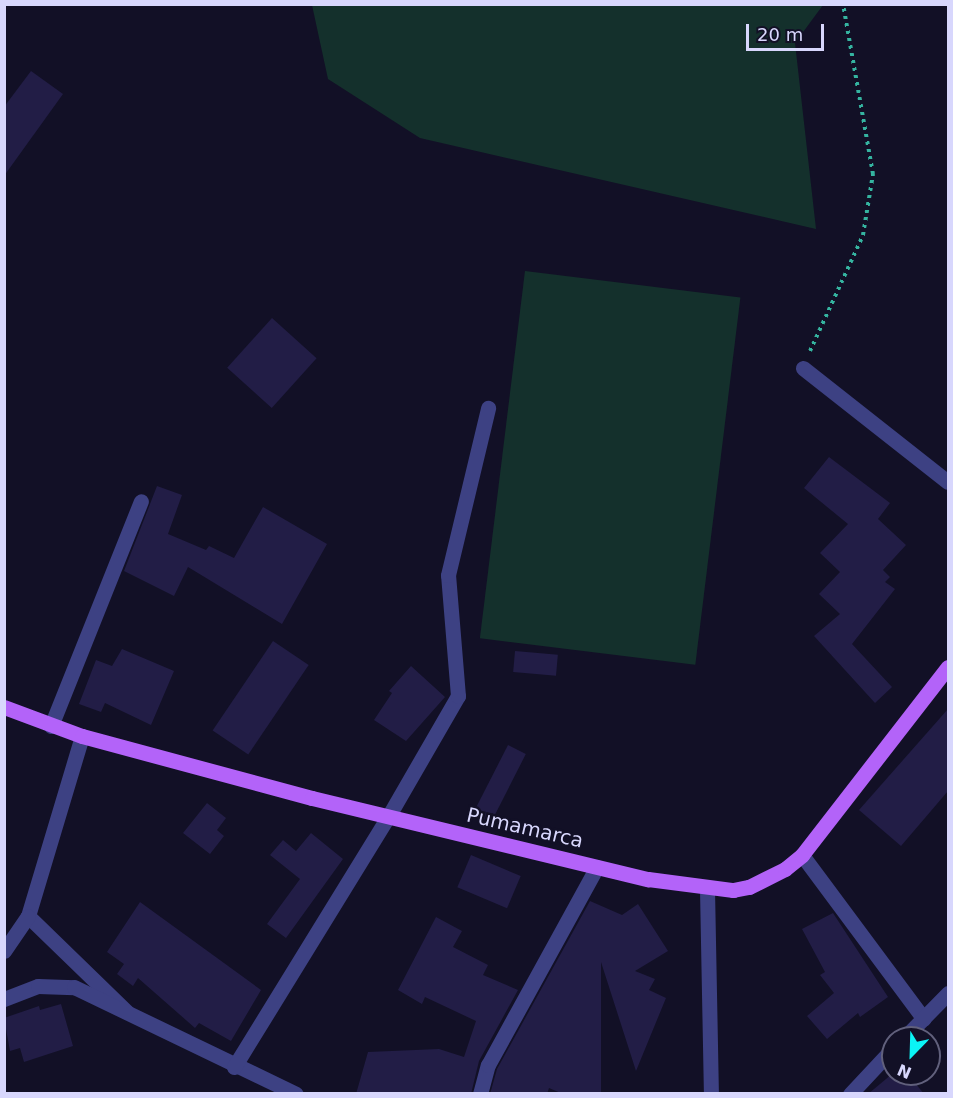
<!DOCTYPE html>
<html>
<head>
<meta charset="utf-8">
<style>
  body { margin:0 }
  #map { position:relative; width:953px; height:1098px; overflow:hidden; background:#121026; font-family:"DejaVu Sans",sans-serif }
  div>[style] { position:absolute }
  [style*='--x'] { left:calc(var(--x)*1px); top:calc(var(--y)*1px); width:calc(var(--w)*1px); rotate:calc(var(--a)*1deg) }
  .green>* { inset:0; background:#14302c; transform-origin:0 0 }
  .building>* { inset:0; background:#221d46; transform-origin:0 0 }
  .path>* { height:4px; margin-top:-2px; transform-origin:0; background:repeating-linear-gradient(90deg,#35b4a0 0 3px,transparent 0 7.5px) }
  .minor>* { height:15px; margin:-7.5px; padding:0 7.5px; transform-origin:7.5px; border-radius:7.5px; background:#3d4183 }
  .major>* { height:15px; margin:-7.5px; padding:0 7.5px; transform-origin:7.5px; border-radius:7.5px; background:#b363f9 }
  span { translate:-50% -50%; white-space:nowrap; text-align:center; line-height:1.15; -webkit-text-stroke:5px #121026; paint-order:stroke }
  .street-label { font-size:20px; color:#d8d7fd }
  .frame { position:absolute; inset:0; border:6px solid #d8d7fd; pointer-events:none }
  .north { position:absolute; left:881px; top:1026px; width:60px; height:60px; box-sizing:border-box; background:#121026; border:2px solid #61607c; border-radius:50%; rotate:203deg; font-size:16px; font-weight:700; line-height:24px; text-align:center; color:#d8d7fd }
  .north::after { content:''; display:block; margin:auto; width:21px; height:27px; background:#0bf4f5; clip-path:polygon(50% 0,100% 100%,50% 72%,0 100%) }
  .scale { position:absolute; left:746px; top:24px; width:78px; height:27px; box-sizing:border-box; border:3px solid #d8d7fd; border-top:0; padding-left:8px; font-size:18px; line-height:21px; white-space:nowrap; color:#d8d7fd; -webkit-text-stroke:4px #121026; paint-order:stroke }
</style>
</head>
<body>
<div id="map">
  <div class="green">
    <div style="clip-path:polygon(312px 5px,823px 5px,795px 43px,816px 229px,420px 138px,328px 79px)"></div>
    <div style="left:525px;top:271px;width:217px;height:370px;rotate:7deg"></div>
  </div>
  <div class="building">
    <div style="clip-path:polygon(31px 71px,63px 94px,4px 176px,4px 107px)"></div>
    <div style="left:272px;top:318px;width:60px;height:67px;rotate:42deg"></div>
    <div style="clip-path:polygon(829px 457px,890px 503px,878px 519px,906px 545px,883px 570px,890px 577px,885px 582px,895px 589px,852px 644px,892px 687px,875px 703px,814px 636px,840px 614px,819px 594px,840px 572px,820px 553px,848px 524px,804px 488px)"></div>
    <div style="clip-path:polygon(157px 486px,182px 495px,168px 534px,206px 550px,209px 546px,234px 558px,263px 507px,327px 544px,282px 624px,188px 567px,174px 596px,124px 571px)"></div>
    <div style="left:273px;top:641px;width:43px;height:108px;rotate:34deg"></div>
    <div style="clip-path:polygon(122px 649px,174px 671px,151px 725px,105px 703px,101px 712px,79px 704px,96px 660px,112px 666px)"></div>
    <div style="left:515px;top:651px;width:43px;height:21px;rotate:5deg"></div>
    <div style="clip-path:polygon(411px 666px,445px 697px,406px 741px,374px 720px,392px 693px,389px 691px)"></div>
    <div style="clip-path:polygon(948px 709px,948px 791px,901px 846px,859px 810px)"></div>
    <div style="left:508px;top:745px;width:20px;height:77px;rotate:27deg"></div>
    <div style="clip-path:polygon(207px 803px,226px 818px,217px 830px,224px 836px,210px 854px,183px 833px)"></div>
    <div style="clip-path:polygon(311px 833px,343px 859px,286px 938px,267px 924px,300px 879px,270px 855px,283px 840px,296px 851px)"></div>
    <div style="left:471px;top:855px;width:54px;height:35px;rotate:23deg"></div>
    <div style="clip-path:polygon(590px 901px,622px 915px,638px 904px,668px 951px,635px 971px,655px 979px,649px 990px,666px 998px,636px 1071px,601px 962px,601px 1094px,563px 1094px,549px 1088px,547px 1094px,490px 1094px,497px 1069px)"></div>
    <div style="clip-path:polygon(140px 902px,261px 990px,231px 1041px,199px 1023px,195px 1028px,138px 978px,133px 986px,117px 974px,124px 964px,107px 952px)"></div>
    <div style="clip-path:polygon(833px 913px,888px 997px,860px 1017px,858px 1013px,827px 1039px,807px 1016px,834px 993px,820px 975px,825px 972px,802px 929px)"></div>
    <div style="clip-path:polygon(436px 917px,462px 931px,453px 947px,488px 965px,483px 975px,518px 990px,479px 1061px,471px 1094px,356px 1094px,368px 1052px,439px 1049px,464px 1057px,476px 1021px,425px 997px,422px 1004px,398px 990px)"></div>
    <div style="clip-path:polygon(61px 1004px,73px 1046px,24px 1062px,20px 1048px,10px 1051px,4px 1018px,39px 1006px,40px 1010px)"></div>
    <div style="clip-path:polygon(892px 1074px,908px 1074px,924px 1094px,868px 1094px)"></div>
  </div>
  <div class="path">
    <div style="--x:810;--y:351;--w:128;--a:-65.4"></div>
    <div style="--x:863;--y:235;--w:62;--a:-80.7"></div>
    <div style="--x:873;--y:174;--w:173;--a:-100"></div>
  </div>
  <div class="minor">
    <div style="--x:803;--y:368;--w:184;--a:38.2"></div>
    <div style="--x:51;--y:726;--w:242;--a:-68.2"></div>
    <div style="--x:82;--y:736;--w:188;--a:106.7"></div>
    <div style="--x:28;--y:916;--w:138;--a:44.1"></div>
    <div style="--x:802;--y:855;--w:204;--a:53.4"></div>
    <div style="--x:707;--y:889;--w:205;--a:88.9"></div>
    <div style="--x:4;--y:951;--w:42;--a:-55.6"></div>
    <div style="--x:4;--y:999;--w:36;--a:-21"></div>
    <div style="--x:38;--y:986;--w:36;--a:2"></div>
    <div style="--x:74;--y:987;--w:246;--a:25.7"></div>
    <div style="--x:904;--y:1038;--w:63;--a:-45.6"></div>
    <div style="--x:234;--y:1067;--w:294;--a:-58.4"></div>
    <div style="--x:388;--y:817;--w:140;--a:-60"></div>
    <div style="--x:458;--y:696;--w:121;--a:-94.7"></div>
    <div style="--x:448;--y:575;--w:172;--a:-76.5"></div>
    <div style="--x:480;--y:1094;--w:30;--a:-75"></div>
    <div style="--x:488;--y:1065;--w:226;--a:-61.2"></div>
    <div style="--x:850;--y:1094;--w:63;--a:-46.9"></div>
  </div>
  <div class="major">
    <div style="--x:4;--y:707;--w:83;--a:20.4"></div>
    <div style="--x:82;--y:736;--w:238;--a:15.1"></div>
    <div style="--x:312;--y:798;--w:346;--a:13.6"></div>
    <div style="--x:648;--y:879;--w:86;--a:7.4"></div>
    <div style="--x:733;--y:890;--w:16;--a:-11"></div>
    <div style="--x:749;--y:887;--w:40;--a:-26.6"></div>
    <div style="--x:785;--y:869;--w:22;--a:-39"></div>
    <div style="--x:802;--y:855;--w:238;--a:-52.2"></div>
  </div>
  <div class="street-label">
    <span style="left:525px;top:828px;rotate:13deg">Pumamarca</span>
  </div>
  <div class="frame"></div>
  <div class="north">N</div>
  <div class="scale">20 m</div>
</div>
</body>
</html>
